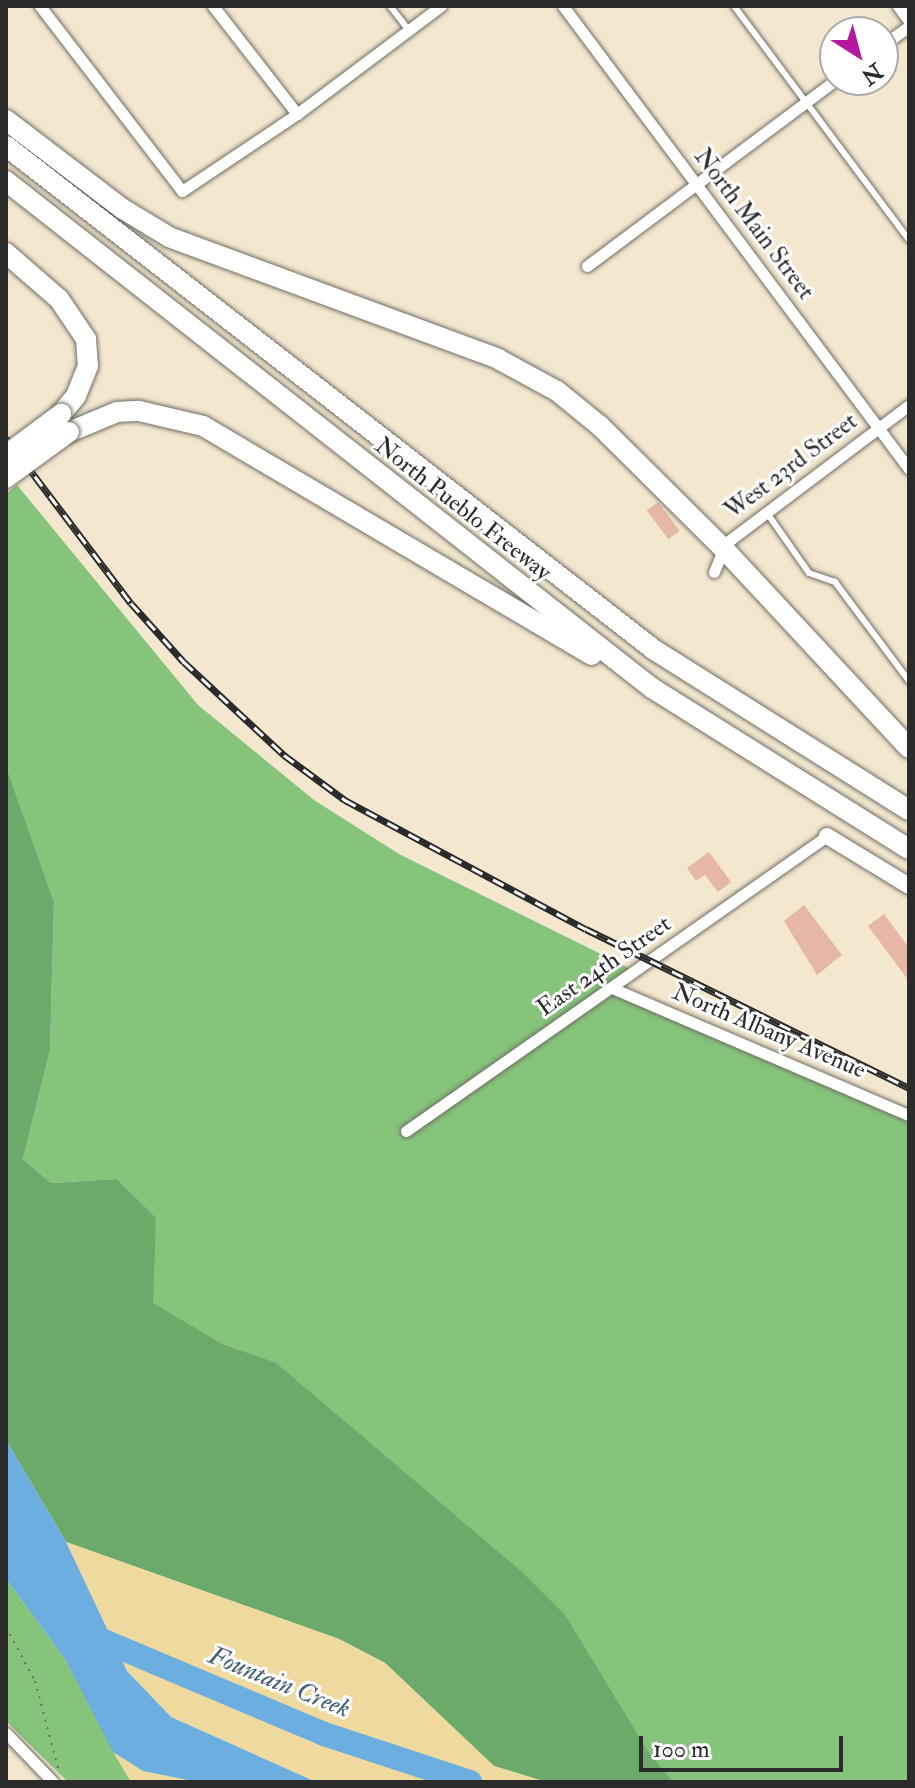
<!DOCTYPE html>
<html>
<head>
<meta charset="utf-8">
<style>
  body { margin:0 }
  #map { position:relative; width:915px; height:1788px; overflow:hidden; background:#f3e8cf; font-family:"IM FELL Double Pica",serif }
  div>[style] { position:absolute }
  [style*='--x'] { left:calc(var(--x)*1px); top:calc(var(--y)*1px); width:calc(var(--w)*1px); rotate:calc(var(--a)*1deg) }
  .green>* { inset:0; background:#86c47b }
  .forest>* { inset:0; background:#6caa6b }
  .sand>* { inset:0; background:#eeda9e }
  .water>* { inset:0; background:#6daee1 }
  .river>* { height:24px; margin:-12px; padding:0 12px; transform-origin:12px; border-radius:12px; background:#6daee1 }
  .building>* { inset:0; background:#e6b6a7; transform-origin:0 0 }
  .path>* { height:2px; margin-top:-1px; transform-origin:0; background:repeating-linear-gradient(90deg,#716d64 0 2px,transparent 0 8px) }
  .roads { filter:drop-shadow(0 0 2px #716d64) drop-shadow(0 0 2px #716d64) }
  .lane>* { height:6px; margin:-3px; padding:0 3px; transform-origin:3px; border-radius:3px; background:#fff }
  .street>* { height:11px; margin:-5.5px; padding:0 5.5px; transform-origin:5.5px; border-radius:5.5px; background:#fff }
  .secondary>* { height:16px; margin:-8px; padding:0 8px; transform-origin:8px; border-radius:8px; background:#fff }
  .highway>* { height:20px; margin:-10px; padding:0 10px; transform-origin:10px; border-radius:10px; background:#fff }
  .rail>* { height:7px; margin-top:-3.5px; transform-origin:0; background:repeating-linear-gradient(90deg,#fff 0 12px,#2b2b2b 0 24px); box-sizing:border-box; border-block:2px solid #2b2b2b }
  .bridges { filter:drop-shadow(0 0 2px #716d64) drop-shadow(0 0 2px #716d64) }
  .highway-bridge>* { height:20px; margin:-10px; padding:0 10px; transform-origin:10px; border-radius:10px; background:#fff }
  span { translate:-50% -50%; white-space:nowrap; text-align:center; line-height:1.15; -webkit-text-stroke:6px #fff; paint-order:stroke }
  .street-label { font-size:24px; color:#2b2b2b }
  .water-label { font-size:26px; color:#455f74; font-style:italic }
  .frame { position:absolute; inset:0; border:8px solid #2b2b2b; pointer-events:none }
  .north { position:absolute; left:819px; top:16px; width:80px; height:80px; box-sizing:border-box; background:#fff; border:2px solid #aaa; border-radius:50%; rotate:144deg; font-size:22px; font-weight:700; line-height:32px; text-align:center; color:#2b2b2b }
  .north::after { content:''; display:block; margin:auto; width:28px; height:36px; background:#b5179e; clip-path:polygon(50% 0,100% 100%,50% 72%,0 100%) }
  .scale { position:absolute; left:639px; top:1736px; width:204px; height:36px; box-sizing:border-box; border:4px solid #2b2b2b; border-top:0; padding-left:10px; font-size:24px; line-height:28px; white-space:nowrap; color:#2b2b2b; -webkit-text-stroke:6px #fff; paint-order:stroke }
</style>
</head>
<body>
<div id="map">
  <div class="green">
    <div style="clip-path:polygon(17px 485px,198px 705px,314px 800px,399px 854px,635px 971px,612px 987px,909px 1115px,909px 1782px,673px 1782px,275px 1362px,223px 1344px,152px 1303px,155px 1218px,117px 1179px,51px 1183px,23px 1159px,50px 1050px,54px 904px,6px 766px,6px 494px)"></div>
    <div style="clip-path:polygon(6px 1579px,65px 1659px,131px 1782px,68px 1782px,6px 1721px)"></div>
  </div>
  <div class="forest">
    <div style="clip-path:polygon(6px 766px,54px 903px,50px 1050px,23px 1159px,51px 1183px,117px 1179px,156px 1218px,153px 1303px,223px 1344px,275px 1362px,522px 1572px,565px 1615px,649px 1753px,673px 1782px,546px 1782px,494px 1766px,385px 1663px,339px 1639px,66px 1542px,6px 1440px)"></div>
  </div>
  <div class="sand">
    <div style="clip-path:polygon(66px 1542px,339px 1639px,385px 1663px,494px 1766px,546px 1782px,316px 1782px,171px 1717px,127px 1671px)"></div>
    <div style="clip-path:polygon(113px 1752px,143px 1771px,198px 1782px,131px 1782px)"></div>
  </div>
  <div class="water">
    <div style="clip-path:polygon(6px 1440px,66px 1542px,127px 1671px,171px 1717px,316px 1782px,198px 1782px,143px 1771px,113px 1752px,65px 1659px,6px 1579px)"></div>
  </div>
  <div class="river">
    <div style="--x:85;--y:1633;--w:259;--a:22.9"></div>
    <div style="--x:324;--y:1734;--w:154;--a:18.2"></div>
  </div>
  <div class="building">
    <div style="left:658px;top:502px;width:36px;height:14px;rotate:53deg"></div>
    <div style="clip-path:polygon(709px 852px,731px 882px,718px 892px,705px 875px,696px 881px,687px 868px)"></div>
    <div style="clip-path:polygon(804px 905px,842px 955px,817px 975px,784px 921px)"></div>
    <div style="clip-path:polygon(884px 914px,909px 948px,909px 981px,868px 926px)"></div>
  </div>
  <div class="path">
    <div style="--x:6;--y:1627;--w:61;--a:61.8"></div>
    <div style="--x:35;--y:1681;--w:90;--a:75.2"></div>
  </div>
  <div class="roads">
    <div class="lane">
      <div style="--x:390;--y:6;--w:31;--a:52"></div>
      <div style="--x:734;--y:6;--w:292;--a:53.2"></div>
      <div style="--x:767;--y:513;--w:73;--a:55"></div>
      <div style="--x:809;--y:573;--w:28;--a:19"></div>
      <div style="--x:835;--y:582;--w:124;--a:53.2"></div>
    </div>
    <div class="street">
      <div style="--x:40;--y:6;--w:233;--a:52.5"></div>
      <div style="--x:182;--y:191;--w:138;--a:-33.8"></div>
      <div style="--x:297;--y:114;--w:180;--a:-36.9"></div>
      <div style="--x:213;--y:6;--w:137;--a:52.1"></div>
      <div style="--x:563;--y:6;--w:578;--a:53.23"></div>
      <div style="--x:898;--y:6;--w:19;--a:54"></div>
      <div style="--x:883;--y:45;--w:32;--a:-36"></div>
      <div style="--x:587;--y:266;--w:311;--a:-36.8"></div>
      <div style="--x:714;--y:572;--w:31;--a:-68"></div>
      <div style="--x:726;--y:543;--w:229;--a:-37"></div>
      <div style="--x:612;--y:988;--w:323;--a:23.2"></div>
      <div style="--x:406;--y:1131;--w:514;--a:-35.02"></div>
      <div style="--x:6;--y:1733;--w:68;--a:46.2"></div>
    </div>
    <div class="secondary">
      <div style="--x:827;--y:836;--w:96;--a:31.4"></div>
    </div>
    <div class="highway">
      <div style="--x:6;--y:120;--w:147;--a:37.3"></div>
      <div style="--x:123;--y:209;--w:54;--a:31.3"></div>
      <div style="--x:169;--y:237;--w:351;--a:20.3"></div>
      <div style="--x:498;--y:359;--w:67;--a:28.5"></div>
      <div style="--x:557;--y:391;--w:55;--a:39.1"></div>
      <div style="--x:600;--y:426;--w:173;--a:44.8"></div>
      <div style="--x:723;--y:548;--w:273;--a:47.1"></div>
      <div style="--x:6;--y:146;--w:820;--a:37.86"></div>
      <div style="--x:653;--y:649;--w:302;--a:32.2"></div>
      <div style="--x:6;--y:181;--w:821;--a:38.13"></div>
      <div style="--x:652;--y:688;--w:303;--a:32.1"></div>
      <div style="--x:6;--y:253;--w:70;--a:41"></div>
      <div style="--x:59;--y:299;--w:48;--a:56"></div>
      <div style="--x:86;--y:339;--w:27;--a:86"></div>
      <div style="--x:88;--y:366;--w:32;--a:112"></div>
      <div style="--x:76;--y:396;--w:23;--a:130"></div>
      <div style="--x:69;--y:432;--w:52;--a:-22.6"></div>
      <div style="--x:117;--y:412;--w:22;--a:-3"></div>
      <div style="--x:139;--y:411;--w:66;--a:13.2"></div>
      <div style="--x:203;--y:426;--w:451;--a:30.5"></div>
    </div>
  </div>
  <div class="rail">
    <div style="--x:6;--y:438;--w:207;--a:52.9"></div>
    <div style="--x:131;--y:603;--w:79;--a:48.1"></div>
    <div style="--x:184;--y:662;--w:137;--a:42.9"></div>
    <div style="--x:284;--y:755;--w:76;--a:36.4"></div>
    <div style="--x:345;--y:800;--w:273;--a:28.2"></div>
    <div style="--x:586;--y:929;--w:360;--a:26.2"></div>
  </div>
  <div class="bridges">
    <div class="highway-bridge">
      <div style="--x:6;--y:455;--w:69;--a:-36.7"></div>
      <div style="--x:6;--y:478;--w:78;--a:-36.1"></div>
    </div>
  </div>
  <div class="street-label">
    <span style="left:754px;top:224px;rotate:53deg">North Main Street</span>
    <span style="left:791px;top:466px;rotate:-37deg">West 23rd Street</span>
    <span style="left:463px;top:509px;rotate:38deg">North Pueblo Freeway</span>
    <span style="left:604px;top:966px;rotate:-35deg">East 24th Street</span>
    <span style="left:769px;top:1031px;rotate:23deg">North Albany Avenue</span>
  </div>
  <div class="water-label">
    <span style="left:279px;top:1683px;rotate:22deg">Fountain Creek</span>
  </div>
  <div class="frame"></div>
  <div class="north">N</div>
  <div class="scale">100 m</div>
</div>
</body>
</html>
